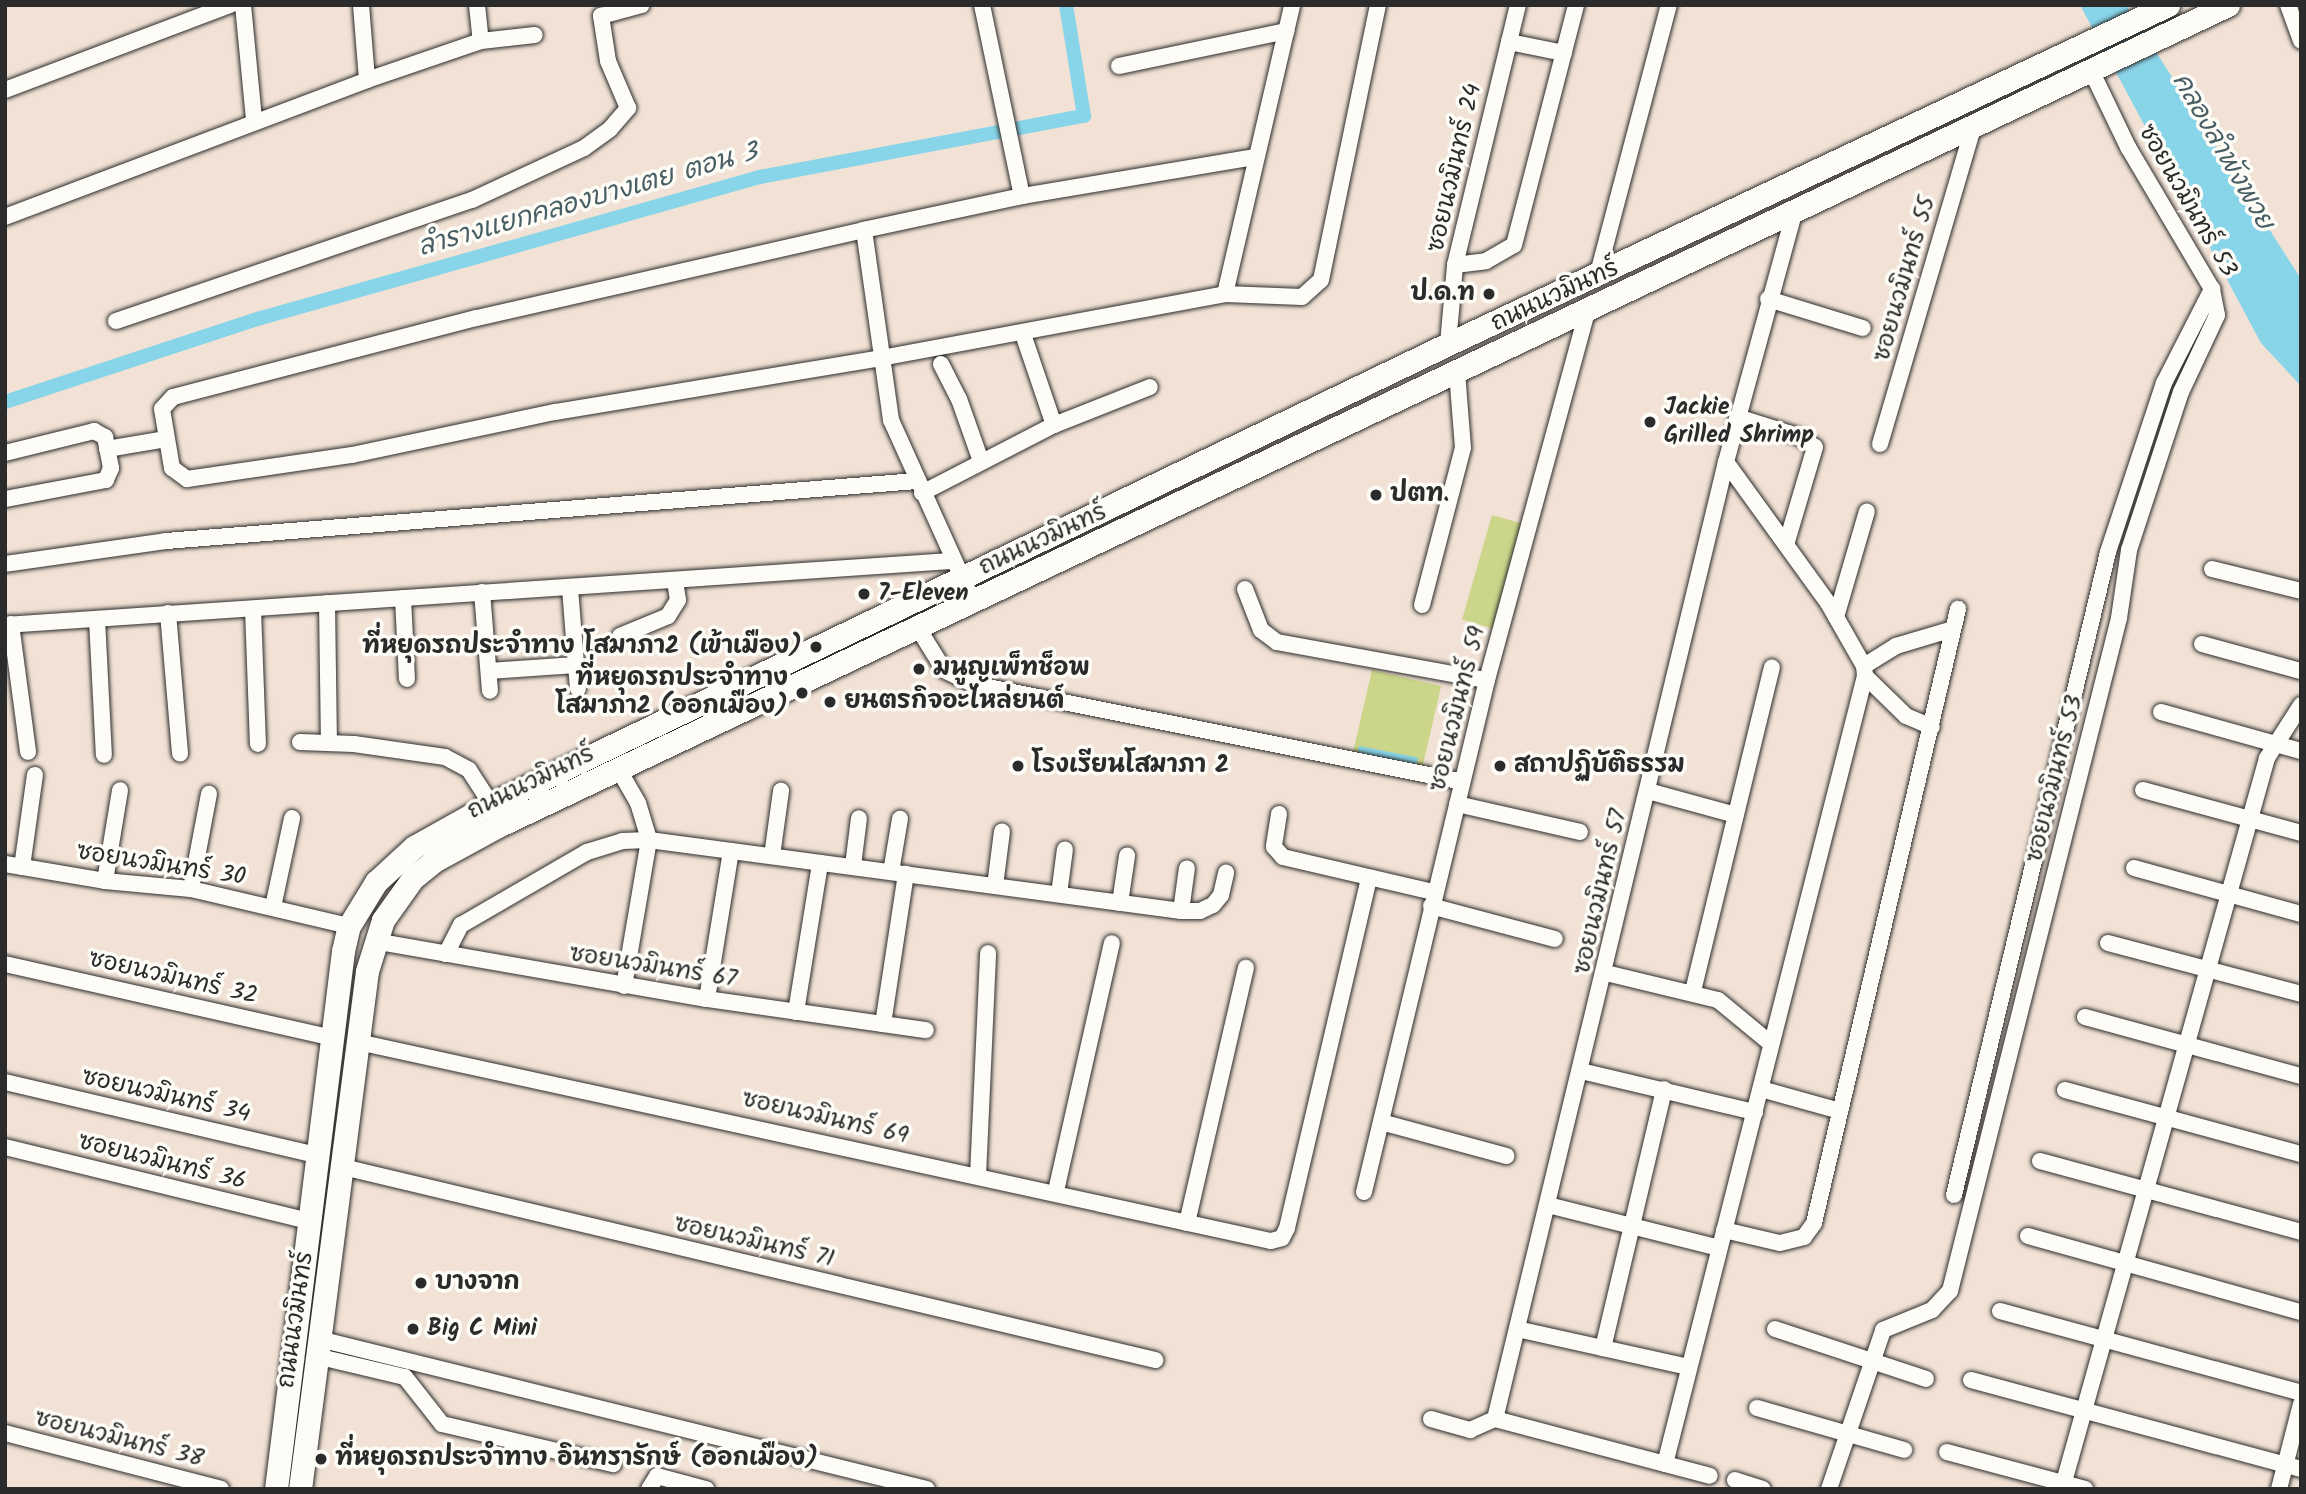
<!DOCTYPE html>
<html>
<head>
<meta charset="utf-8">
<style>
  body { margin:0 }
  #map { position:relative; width:2306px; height:1494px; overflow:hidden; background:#f1e2d5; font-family:Kalam,"Playpen Sans Thai",sans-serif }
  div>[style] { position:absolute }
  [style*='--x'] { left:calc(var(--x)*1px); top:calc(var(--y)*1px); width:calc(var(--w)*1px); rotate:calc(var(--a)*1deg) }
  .green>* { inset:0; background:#cbd68a; transform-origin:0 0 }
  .water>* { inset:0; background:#88d4e8; transform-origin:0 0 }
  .canal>* { height:14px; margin:-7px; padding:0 7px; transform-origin:7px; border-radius:7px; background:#88d4e8 }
  .roads { filter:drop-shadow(0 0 2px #2b2b2b) drop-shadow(0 0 2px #2b2b2b) }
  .minor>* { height:16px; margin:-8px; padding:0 8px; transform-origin:8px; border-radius:8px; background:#fdfcf7 }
  .secondary>* { height:23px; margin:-11.5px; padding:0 11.5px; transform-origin:11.5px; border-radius:11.5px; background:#fdfcf7 }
  .dots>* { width:19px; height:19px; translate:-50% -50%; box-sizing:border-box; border:4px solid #fdfcf7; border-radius:50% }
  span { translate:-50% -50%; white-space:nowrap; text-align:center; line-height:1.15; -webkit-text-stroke:7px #fdfcf7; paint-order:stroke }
  .street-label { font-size:24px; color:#2b2b2b }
  .poi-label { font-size:24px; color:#2b2b2b; font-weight:700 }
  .right { translate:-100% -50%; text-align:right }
  .left { translate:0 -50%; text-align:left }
  .water-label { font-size:26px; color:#475e64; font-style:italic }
  .frame { position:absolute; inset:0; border:7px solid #2b2b2b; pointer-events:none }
</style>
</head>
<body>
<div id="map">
  <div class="green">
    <div style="left:1492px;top:515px;width:33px;height:109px;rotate:16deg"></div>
    <div style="left:1372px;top:670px;width:71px;height:89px;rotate:13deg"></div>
  </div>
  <div class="water">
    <div style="clip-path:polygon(2080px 5px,2126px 5px,2301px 279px,2301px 386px,2261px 343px)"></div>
    <div style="left:1359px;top:746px;width:60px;height:8px;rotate:11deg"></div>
  </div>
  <div class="canal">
    <div style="--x:5;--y:402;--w:269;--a:-18.2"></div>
    <div style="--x:261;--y:318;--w:519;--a:-15.78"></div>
    <div style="--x:760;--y:177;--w:330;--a:-10.7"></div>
    <div style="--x:1084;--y:116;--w:112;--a:-99.2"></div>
  </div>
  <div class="roads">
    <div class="minor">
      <div style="--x:243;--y:5;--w:116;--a:84.5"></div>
      <div style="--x:361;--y:5;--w:75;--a:85.4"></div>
      <div style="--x:477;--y:5;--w:36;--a:84"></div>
      <div style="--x:982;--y:5;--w:195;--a:78.2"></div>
      <div style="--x:2288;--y:5;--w:38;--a:70"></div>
      <div style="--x:1509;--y:42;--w:56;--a:11.3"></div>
      <div style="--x:1119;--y:66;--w:171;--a:-11.8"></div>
      <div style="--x:5;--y:90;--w:241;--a:-20.7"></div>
      <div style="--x:1255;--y:157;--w:236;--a:170.5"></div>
      <div style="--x:1022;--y:196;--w:162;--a:167.9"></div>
      <div style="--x:864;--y:230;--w:398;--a:167.2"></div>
      <div style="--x:476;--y:318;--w:313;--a:165.4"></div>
      <div style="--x:173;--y:397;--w:16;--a:133"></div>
      <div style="--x:162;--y:409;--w:60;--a:80.4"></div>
      <div style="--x:172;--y:468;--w:19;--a:36"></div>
      <div style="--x:187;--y:479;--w:167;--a:-8.3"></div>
      <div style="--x:352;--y:455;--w:208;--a:-12"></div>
      <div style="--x:555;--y:412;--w:330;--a:-9.4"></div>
      <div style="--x:881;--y:358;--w:350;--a:-10.5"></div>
      <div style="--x:1225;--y:294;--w:77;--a:2.2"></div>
      <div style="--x:1302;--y:297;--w:25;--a:-42"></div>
      <div style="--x:1321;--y:280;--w:281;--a:-78.3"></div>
      <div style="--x:5;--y:217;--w:387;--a:-20.7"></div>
      <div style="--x:367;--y:80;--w:120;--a:-18.9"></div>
      <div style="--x:481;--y:41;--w:54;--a:-6.3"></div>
      <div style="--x:864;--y:230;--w:192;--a:81.9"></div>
      <div style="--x:891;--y:420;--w:200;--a:65.7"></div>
      <div style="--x:1455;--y:265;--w:31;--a:-7"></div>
      <div style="--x:1486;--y:261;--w:32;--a:-30"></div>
      <div style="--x:1514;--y:245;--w:248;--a:-75.5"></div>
      <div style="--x:1597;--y:277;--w:281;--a:-75.2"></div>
      <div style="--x:1225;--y:294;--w:297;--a:-76.9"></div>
      <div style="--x:1768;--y:299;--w:99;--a:17"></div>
      <div style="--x:116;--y:321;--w:376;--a:-18.8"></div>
      <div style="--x:472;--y:200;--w:123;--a:-24.9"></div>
      <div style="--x:584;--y:148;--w:32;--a:-36"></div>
      <div style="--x:610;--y:129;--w:28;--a:-49"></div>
      <div style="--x:628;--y:108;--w:51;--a:-113.1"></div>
      <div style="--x:608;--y:61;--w:46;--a:-98.8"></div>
      <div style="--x:601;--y:16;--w:42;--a:-15"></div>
      <div style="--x:1025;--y:340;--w:90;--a:71.2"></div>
      <div style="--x:1448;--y:344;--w:79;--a:-84.9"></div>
      <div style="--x:1455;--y:265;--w:268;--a:-76.4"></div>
      <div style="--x:941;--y:364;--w:39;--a:63"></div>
      <div style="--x:959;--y:399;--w:66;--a:70.5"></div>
      <div style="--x:1737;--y:417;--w:64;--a:17.3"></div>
      <div style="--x:1798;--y:436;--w:20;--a:33"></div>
      <div style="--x:1815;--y:447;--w:102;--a:106.5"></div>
      <div style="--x:1880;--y:444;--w:330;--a:-73.6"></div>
      <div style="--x:107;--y:449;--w:60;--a:-9.6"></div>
      <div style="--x:5;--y:453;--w:92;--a:-13.9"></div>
      <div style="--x:94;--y:431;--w:13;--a:29"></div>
      <div style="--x:105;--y:437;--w:32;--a:79"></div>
      <div style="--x:111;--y:468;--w:13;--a:113"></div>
      <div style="--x:106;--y:480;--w:103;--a:169.3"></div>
      <div style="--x:1726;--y:462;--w:174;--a:54.1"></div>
      <div style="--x:1828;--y:603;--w:73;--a:60.3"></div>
      <div style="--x:1864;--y:666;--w:10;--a:84"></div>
      <div style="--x:1865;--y:676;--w:57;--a:44.3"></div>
      <div style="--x:1906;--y:716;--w:28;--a:23"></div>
      <div style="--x:922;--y:493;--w:148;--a:-27.3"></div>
      <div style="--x:1054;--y:425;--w:103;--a:-21.6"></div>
      <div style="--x:5;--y:564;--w:163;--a:-8.1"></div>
      <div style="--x:166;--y:541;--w:752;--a:-4.57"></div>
      <div style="--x:2212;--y:569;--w:92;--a:13.9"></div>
      <div style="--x:570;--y:588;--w:101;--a:85.5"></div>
      <div style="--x:1245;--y:589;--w:44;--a:68.7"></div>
      <div style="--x:1261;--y:630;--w:20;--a:37"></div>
      <div style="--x:1277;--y:642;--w:213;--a:10.3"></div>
      <div style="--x:482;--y:592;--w:99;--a:85.4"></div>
      <div style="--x:403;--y:598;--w:81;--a:87.2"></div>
      <div style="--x:327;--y:603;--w:139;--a:89.2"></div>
      <div style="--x:1422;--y:605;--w:162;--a:-75.4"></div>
      <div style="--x:1463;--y:448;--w:76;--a:-94.5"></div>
      <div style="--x:253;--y:609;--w:135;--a:87.9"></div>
      <div style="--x:168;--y:613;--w:141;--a:85.1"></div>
      <div style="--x:1836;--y:617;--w:110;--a:-73.7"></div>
      <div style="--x:97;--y:619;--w:136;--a:87.1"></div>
      <div style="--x:11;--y:624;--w:129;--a:82.4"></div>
      <div style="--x:5;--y:625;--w:948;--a:-3.87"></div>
      <div style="--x:918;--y:628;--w:49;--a:58.2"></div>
      <div style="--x:944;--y:670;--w:32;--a:26"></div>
      <div style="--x:973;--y:684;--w:499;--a:11.3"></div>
      <div style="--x:620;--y:636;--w:52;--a:-22.6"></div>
      <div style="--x:668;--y:616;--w:19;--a:-58"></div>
      <div style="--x:678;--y:600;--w:19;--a:-99"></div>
      <div style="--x:2202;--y:644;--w:103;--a:15.3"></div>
      <div style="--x:1864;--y:666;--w:38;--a:-32"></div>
      <div style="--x:1896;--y:646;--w:59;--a:-16.6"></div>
      <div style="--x:489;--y:671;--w:87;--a:-3.9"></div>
      <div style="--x:2161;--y:712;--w:145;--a:15.6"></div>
      <div style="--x:300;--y:742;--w:54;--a:2.1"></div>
      <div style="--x:354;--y:744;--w:92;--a:8.1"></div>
      <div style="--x:445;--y:757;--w:27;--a:28"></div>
      <div style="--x:469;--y:770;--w:40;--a:57.1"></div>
      <div style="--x:619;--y:770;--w:38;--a:60"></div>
      <div style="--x:638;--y:803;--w:39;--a:73"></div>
      <div style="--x:649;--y:840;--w:148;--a:99.7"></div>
      <div style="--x:2143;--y:790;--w:164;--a:15.2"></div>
      <div style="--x:1648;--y:791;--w:91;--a:15.3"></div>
      <div style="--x:1457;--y:804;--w:126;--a:12.8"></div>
      <div style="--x:1279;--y:814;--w:33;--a:99"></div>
      <div style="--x:1274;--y:847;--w:13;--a:48"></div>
      <div style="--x:1283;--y:857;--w:155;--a:13.1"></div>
      <div style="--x:772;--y:856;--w:66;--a:-82.1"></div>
      <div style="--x:5;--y:864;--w:101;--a:9.6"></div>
      <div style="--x:105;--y:881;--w:86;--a:5.3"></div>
      <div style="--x:191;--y:889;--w:162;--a:13.2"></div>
      <div style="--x:853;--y:866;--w:48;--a:-82.9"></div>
      <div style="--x:22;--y:867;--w:93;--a:-82"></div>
      <div style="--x:2134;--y:868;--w:173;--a:15.4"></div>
      <div style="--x:891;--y:872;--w:54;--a:-80.4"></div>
      <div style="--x:105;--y:881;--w:92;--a:-80.6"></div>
      <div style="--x:995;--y:886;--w:55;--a:-82.7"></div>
      <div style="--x:191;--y:889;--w:97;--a:-79.3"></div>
      <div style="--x:1059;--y:894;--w:45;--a:-82.4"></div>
      <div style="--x:1120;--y:903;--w:48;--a:-81.5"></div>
      <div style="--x:1431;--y:906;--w:128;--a:14.9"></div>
      <div style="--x:273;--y:907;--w:91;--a:-77.9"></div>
      <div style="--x:1181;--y:911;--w:43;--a:-82.1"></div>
      <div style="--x:374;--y:941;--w:338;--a:9.9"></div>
      <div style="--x:707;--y:999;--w:221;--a:8.1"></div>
      <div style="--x:2108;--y:943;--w:200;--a:14.8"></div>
      <div style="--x:446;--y:954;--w:33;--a:-63"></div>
      <div style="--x:461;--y:925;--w:146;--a:-30.1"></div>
      <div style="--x:587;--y:852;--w:37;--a:-17"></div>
      <div style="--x:622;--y:841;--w:27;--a:-2"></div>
      <div style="--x:649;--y:840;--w:537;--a:7.6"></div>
      <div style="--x:1181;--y:911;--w:19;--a:0"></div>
      <div style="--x:1200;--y:911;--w:14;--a:-25"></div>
      <div style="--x:1213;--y:905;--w:13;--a:-51"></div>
      <div style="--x:1221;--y:895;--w:23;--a:-77"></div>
      <div style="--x:5;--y:964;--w:333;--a:12.7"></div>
      <div style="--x:1606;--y:973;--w:115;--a:13.6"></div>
      <div style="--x:1718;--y:1000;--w:67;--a:39.6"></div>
      <div style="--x:1693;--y:991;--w:333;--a:-76.3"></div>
      <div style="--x:707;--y:999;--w:150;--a:-80.8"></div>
      <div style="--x:796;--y:1012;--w:151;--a:-80.8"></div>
      <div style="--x:2085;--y:1017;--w:224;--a:15.3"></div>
      <div style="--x:883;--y:1024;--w:152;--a:-81.3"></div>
      <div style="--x:358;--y:1042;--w:934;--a:12.3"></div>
      <div style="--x:1271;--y:1241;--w:11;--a:-15"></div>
      <div style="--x:1282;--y:1238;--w:11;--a:-63"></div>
      <div style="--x:1287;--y:1228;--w:359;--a:-76.8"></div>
      <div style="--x:1581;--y:1071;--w:179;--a:13.3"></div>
      <div style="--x:5;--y:1082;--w:319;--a:13.2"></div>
      <div style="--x:1761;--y:1089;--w:82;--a:15.6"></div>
      <div style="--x:2065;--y:1090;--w:245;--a:15.2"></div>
      <div style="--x:1381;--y:1122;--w:130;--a:15.2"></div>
      <div style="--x:5;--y:1147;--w:312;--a:13.7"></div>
      <div style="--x:2040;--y:1161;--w:270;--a:15.2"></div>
      <div style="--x:343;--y:1167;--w:835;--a:13.37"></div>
      <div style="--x:978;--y:1176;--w:223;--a:-87.4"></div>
      <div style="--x:1056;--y:1191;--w:254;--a:-77.3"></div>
      <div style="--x:1364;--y:1192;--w:527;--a:-76.49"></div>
      <div style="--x:1487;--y:680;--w:385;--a:-74.8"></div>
      <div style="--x:1954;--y:1195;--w:661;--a:-76.53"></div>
      <div style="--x:2108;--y:552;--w:178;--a:-71.7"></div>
      <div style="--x:2164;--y:383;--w:106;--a:-62.9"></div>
      <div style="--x:1548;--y:1205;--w:176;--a:14.1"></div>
      <div style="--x:1187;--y:1223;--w:262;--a:-77"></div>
      <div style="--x:1724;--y:1230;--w:57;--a:13.1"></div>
      <div style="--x:1780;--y:1243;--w:25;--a:-14"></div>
      <div style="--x:1804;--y:1237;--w:17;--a:-54"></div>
      <div style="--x:1814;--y:1223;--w:631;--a:-76.8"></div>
      <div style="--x:2028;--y:1236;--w:283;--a:15.6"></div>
      <div style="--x:2000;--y:1311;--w:312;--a:15.2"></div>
      <div style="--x:1517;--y:1329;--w:175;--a:12.5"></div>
      <div style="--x:1775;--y:1329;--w:159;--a:18.3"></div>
      <div style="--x:319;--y:1339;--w:626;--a:13.86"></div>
      <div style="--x:1603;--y:1348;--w:266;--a:-76.7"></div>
      <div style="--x:316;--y:1356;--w:91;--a:13.3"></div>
      <div style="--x:405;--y:1377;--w:60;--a:51.8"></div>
      <div style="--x:442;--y:1424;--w:176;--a:13.2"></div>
      <div style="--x:1971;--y:1380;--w:342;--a:15.1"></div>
      <div style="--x:1757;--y:1408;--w:153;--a:15.9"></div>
      <div style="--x:1431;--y:1419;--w:41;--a:15.8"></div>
      <div style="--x:1470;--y:1430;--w:27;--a:-24"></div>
      <div style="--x:1495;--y:1419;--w:222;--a:14.8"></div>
      <div style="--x:1495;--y:1419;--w:984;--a:-76.43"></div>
      <div style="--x:1726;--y:462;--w:258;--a:-74.7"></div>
      <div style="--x:5;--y:1433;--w:223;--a:14.5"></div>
      <div style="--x:1947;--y:1452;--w:143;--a:15"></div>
      <div style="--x:1665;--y:1464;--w:813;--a:-75.76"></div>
      <div style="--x:1735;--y:1480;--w:29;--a:18"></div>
      <div style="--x:649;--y:1489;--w:15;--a:-58"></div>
      <div style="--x:657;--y:1476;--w:51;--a:14.9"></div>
      <div style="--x:1829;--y:1489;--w:168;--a:-71.2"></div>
      <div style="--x:1883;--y:1330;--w:53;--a:-22.2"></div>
      <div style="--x:1932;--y:1310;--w:26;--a:-47"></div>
      <div style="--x:1950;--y:1291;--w:694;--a:-75.9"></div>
      <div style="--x:2119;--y:618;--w:69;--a:-81.6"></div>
      <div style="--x:2129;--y:550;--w:166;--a:-71.8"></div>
      <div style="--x:2181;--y:392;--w:85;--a:-64.9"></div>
      <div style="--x:2217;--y:315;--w:26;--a:-101"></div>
      <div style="--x:2212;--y:289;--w:165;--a:-120.6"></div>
      <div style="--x:2128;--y:147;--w:85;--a:-115.7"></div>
      <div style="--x:2062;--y:1489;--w:759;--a:-74.33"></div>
      <div style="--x:2267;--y:758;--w:63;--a:-57.3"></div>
      <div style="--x:2279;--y:1489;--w:88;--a:-75.5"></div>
    </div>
    <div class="secondary">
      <div style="--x:276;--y:1489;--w:542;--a:-82.9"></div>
      <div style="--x:343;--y:951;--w:26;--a:-77"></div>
      <div style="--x:349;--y:926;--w:52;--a:-58.5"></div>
      <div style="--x:376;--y:882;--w:52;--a:-42.6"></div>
      <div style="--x:414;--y:847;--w:88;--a:-29.2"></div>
      <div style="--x:491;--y:804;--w:1062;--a:-25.67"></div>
      <div style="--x:1448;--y:344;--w:796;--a:-25.21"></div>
      <div style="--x:300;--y:1489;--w:522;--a:-82.63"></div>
      <div style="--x:367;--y:971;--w:53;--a:-72.6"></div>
      <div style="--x:383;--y:920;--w:52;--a:-54.5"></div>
      <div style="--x:413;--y:878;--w:27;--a:-39"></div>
      <div style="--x:434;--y:861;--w:73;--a:-28.7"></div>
      <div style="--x:498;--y:826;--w:1915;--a:-25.39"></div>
    </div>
  </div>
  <div class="dots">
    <div style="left:1489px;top:294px;background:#2b2b2b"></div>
    <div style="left:1650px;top:422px;background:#2b2b2b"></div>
    <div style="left:1376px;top:495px;background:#2b2b2b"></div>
    <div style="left:864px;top:594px;background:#2b2b2b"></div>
    <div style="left:816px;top:647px;background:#2b2b2b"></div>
    <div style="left:919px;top:669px;background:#2b2b2b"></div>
    <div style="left:802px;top:693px;background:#2b2b2b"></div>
    <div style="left:830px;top:702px;background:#2b2b2b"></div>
    <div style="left:1018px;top:766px;background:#2b2b2b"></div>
    <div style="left:1500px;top:766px;background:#2b2b2b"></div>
    <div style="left:421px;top:1283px;background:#2b2b2b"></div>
    <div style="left:413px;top:1329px;background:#2b2b2b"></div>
    <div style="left:321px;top:1459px;background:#2b2b2b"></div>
  </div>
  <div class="street-label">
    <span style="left:1455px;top:168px;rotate:-77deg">ซอยนวมินทร์ 24</span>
    <span style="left:2187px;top:201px;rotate:60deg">ซอยนวมินทร์ 53</span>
    <span style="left:1905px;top:279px;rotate:-74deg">ซอยนวมินทร์ 55</span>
    <span style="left:1555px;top:296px;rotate:-25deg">ถนนนวมินทร์</span>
    <span style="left:1043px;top:540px;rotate:-25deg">ถนนนวมินทร์</span>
    <span style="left:1458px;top:709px;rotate:-76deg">ซอยนวมินทร์ 59</span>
    <span style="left:2055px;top:779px;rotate:-76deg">ซอยนวมินทร์ 53</span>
    <span style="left:531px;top:783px;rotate:-26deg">ถนนนวมินทร์</span>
    <span style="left:161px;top:865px;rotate:9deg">ซอยนวมินทร์ 30</span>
    <span style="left:1601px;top:892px;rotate:-77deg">ซอยนวมินทร์ 57</span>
    <span style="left:653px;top:967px;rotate:9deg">ซอยนวมินทร์ 67</span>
    <span style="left:173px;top:978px;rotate:13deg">ซอยนวมินทร์ 32</span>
    <span style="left:166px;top:1096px;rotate:13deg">ซอยนวมินทร์ 34</span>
    <span style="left:825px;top:1118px;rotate:13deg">ซอยนวมินทร์ 69</span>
    <span style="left:162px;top:1162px;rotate:14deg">ซอยนวมินทร์ 36</span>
    <span style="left:754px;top:1242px;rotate:13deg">ซอยนวมินทร์ 71</span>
    <span style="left:296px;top:1320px;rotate:-82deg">ถนนนวมินทร์</span>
    <span style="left:119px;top:1439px;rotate:14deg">ซอยนวมินทร์ 38</span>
  </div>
  <div class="poi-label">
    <span class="right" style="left:1475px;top:294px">ป.ด.ท</span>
    <span class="left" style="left:1664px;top:422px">Jackie<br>Grilled Shrimp</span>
    <span class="left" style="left:1390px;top:495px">ปตท.</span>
    <span class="left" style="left:878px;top:594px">7-Eleven</span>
    <span class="right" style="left:802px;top:647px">ที่หยุดรถประจำทาง โสมาภา2 (เข้าเมือง)</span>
    <span class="left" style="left:933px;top:669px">มนูญเพ็ทช็อพ</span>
    <span class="right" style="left:788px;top:693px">ที่หยุดรถประจำทาง<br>โสมาภา2 (ออกเมือง)</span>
    <span class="left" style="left:844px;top:702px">ยนตรกิจอะไหล่ยนต์</span>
    <span class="left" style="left:1032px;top:766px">โรงเรียนโสมาภา 2</span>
    <span class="left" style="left:1514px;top:766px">สถาปฏิบัติธรรม</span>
    <span class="left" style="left:435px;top:1283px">บางจาก</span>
    <span class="left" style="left:427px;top:1329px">Big C Mini</span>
    <span class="left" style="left:335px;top:1459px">ที่หยุดรถประจำทาง อินทรารักษ์ (ออกเมือง)</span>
  </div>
  <div class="water-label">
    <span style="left:2222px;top:152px;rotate:60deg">คลองลำพังพวย</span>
    <span style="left:588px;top:201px;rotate:-16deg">ลำรางแยกคลองบางเตย ตอน 3</span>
  </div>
  <div class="frame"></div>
</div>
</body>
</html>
